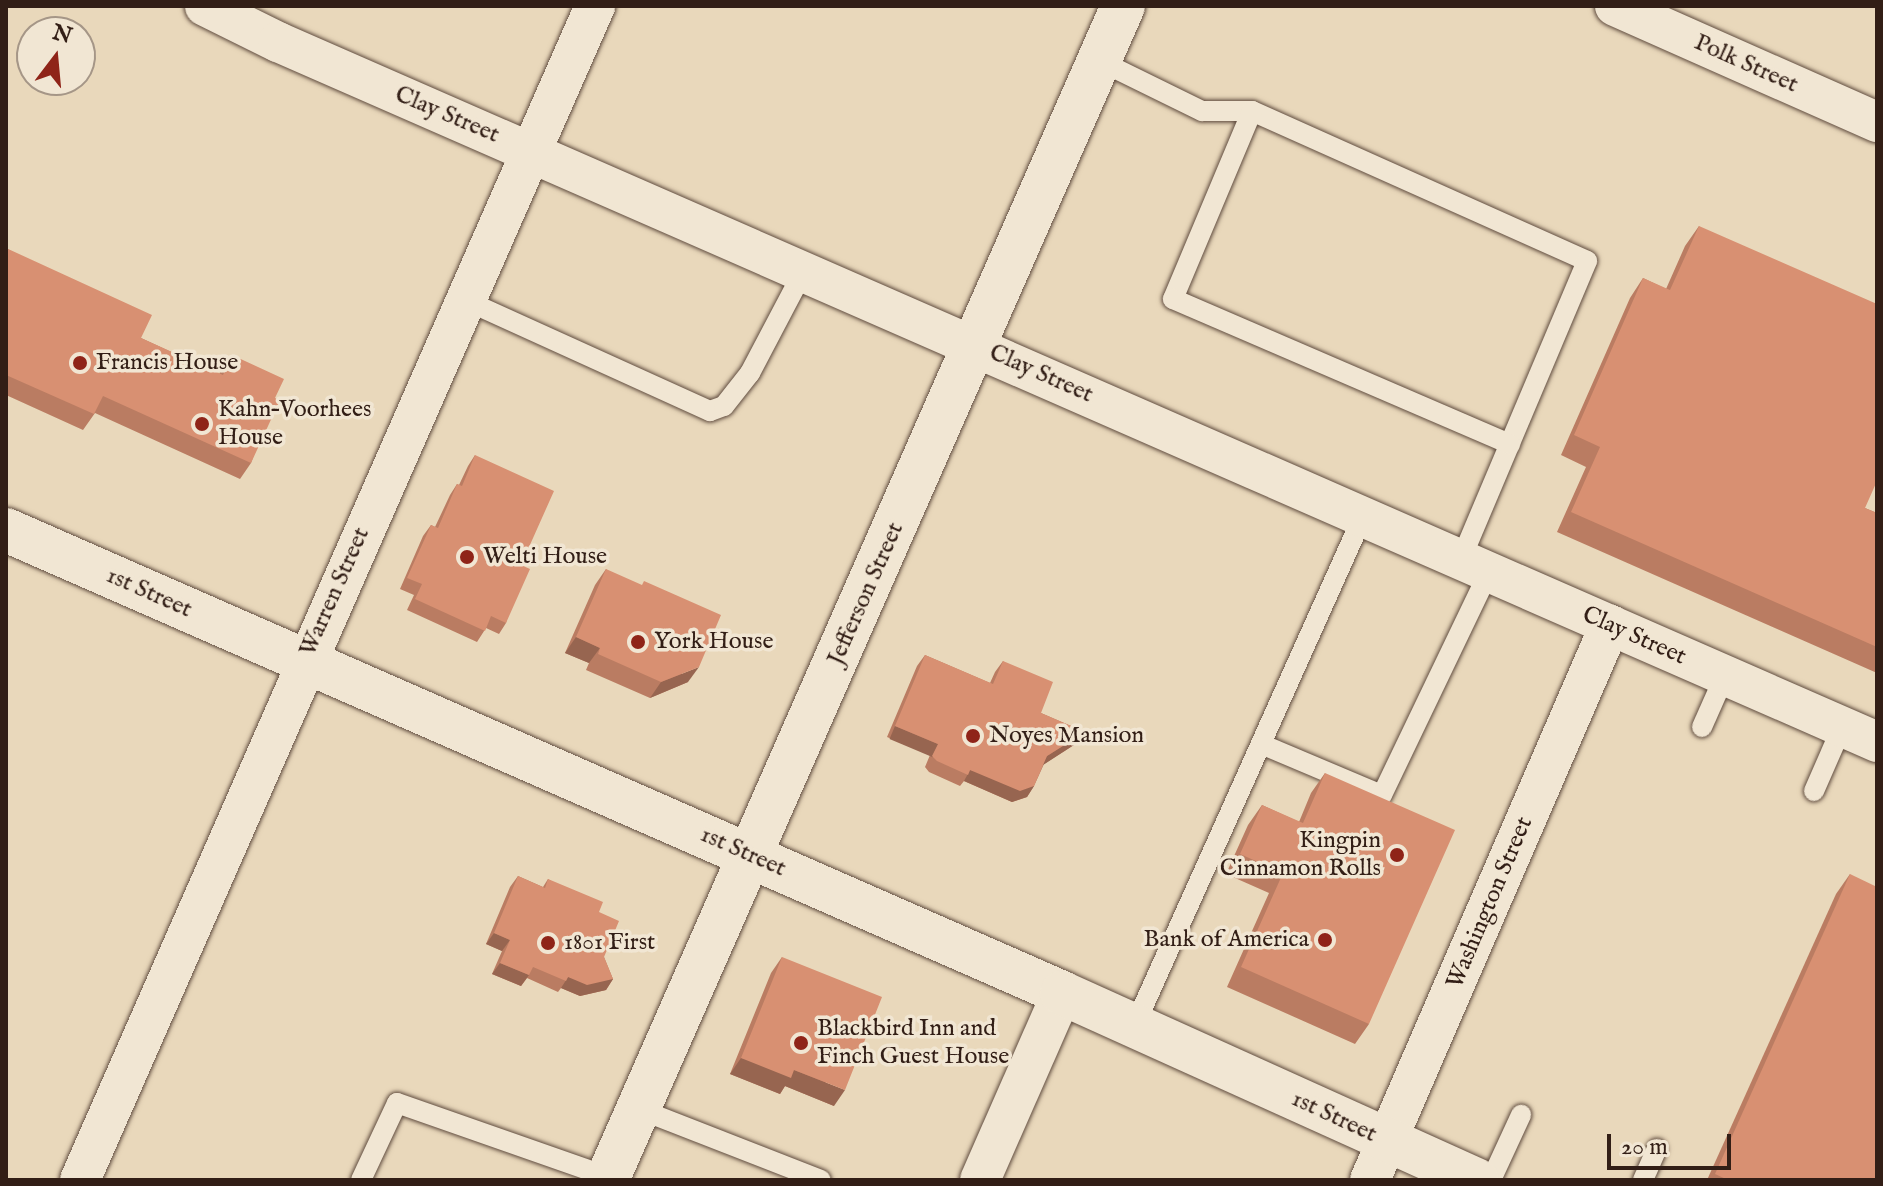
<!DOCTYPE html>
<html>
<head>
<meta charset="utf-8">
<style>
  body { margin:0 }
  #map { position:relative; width:1883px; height:1186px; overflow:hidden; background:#e9d8bb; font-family:"IM FELL English",serif }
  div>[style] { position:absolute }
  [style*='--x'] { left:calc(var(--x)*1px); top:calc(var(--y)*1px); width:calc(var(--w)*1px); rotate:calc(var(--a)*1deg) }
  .roads { filter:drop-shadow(0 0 2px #604c3f) drop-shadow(0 0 2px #604c3f) }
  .service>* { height:20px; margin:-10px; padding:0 10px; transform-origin:10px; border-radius:10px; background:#f1e6d3 }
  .minor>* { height:40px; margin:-20px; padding:0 20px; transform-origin:20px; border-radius:20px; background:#f1e6d3 }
  .secondary>* { height:44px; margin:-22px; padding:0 22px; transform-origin:22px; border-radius:22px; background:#f1e6d3 }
  .wall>* { inset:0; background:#ba7c62 }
  .shaded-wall>* { inset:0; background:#976550; transform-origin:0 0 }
  .building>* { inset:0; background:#d89072 }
  .dots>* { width:22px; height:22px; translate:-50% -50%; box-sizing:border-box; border:4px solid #f1e6d3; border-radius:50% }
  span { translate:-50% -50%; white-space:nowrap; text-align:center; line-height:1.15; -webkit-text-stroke:7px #f1e6d3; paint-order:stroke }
  .street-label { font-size:24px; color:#321e16 }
  .poi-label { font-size:24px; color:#321e16 }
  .left { translate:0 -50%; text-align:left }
  .right { translate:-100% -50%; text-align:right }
  .frame { position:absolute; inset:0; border:8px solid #321e16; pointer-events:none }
  .north { position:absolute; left:16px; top:16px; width:80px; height:80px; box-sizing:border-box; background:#f1e6d3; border:2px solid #a59687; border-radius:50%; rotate:16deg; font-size:22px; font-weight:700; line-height:32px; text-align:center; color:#321e16 }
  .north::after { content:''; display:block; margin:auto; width:28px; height:36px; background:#8f2418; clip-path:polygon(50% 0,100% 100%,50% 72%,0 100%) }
  .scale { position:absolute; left:1607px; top:1134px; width:124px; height:36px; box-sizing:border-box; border:4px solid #321e16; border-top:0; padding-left:10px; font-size:24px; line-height:28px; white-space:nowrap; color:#321e16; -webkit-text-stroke:6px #f1e6d3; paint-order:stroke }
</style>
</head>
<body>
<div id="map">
  <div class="roads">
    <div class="service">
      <div style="--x:1100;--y:61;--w:114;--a:26.1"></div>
      <div style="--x:1202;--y:111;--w:50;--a:0"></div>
      <div style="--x:1252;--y:111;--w:367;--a:24.1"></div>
      <div style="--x:1587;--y:261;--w:324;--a:112.9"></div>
      <div style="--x:1252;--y:111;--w:204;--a:112.8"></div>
      <div style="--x:1173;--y:299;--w:367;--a:23.3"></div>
      <div style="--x:465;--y:300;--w:269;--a:24.4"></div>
      <div style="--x:710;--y:411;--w:15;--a:-20"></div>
      <div style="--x:724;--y:406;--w:42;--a:-51.8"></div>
      <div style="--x:750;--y:373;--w:116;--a:-62.3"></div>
      <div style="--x:1702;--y:727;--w:57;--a:-66.1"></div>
      <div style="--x:1261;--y:744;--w:131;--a:22.9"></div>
      <div style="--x:1382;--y:795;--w:247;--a:-64.4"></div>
      <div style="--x:1814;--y:791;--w:70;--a:-66.4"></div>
      <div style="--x:1134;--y:1027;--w:560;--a:-65.86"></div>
      <div style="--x:639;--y:1109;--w:195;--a:21.3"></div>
      <div style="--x:361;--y:1180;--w:85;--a:-64.9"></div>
      <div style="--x:397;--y:1103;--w:224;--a:19.3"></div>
      <div style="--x:1491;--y:1180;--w:72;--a:-65.2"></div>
      <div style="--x:1643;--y:1180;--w:34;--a:-66"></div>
    </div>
    <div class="minor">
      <div style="--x:205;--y:6;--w:81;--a:26.3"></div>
      <div style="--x:278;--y:42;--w:1746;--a:23.64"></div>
      <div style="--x:1615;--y:6;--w:287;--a:23.9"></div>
      <div style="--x:80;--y:1180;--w:1282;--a:-66.31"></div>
      <div style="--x:980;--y:1180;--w:204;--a:-66.3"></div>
      <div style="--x:1370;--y:1180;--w:605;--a:-66.61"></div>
    </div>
    <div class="secondary">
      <div style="--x:6;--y:530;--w:1153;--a:23.67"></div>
      <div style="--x:1062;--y:993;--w:455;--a:24.3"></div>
      <div style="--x:607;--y:1180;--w:1282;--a:-66.27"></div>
    </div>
  </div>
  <div class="wall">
    <div style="clip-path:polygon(1699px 226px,1865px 508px,1877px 513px,1877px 673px,1557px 532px,1586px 467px,1561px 455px,1630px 298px,1643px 278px,1666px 289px,1685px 246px)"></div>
    <div style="clip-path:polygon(6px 248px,141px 338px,219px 374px,232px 355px,275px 398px,251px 463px,240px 479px,95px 413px,83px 430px,6px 395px)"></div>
    <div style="clip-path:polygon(475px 455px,521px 565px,506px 623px,499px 634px,486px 628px,477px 642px,407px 610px,414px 595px,400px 589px,423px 536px,431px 525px,435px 527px,450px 495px,457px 484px,459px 485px,468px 466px)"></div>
    <div style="clip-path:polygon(606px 569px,688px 682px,650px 698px,586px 670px,589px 663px,565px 653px,595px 585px)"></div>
    <div style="clip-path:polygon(925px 655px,990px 683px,995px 672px,1003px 661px,1041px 713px,1085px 732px,1077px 743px,1044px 764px,1034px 786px,1027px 797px,1012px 802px,964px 781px,960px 786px,929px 772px,925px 767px,930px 755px,887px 737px,917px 666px)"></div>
    <div style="clip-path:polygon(1325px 773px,1369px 1024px,1355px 1044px,1227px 987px,1269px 893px,1226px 874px,1248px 825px,1262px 805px,1299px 822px,1311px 793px)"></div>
    <div style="clip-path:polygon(1850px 874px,1877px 1180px,1707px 1180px,1836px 894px)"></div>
    <div style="clip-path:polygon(518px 876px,543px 887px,548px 879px,599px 912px,604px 957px,613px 979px,606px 990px,580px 996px,561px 988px,558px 992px,527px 978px,521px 986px,492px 974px,502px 951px,486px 944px,510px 887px)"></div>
    <div style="clip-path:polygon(782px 957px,834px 1106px,785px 1086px,780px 1094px,730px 1074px,771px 973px)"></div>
  </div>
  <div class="shaded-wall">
    <div style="clip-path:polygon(576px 637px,600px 648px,589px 663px,565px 653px)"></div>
    <div style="clip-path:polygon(699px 667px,688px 682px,650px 698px,661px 682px)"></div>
    <div style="left:895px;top:726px;width:47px;height:14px;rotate:23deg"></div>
    <div style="clip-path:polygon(1085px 732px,1077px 743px,1040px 767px,1047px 756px)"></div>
    <div style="clip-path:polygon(970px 770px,1034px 786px,1027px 797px,1012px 802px,964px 781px)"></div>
    <div style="clip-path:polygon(494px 933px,510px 940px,502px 951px,486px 944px)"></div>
    <div style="clip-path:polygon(500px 963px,529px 975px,521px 986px,492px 974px)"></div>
    <div style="clip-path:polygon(568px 977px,613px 979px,606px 990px,580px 996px,561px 988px)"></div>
    <div style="clip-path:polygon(741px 1058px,794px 1070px,845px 1090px,834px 1106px,785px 1086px,780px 1094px,730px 1074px)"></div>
  </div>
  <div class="building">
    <div style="clip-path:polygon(1699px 226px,1877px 304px,1877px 481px,1865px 508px,1877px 513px,1877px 647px,1571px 512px,1600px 447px,1574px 435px,1643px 278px,1670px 290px)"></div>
    <div style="clip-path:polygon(6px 248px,152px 315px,141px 338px,223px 375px,232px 355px,284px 379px,275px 398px,280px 400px,251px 463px,103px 396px,94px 414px,6px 375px)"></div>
    <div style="clip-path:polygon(475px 455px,554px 491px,521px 565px,530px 569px,506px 623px,491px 616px,485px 631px,415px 599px,422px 584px,407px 578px,431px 525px,438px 528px,457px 484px,462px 486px)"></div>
    <div style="clip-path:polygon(606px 569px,642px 585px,644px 581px,721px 615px,699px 667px,661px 682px,598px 654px,600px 648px,576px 637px)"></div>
    <div style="clip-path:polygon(925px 655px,993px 684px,1003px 661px,1053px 682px,1041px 713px,1085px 732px,1047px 756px,1034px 786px,1020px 791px,970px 770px,968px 775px,937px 761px,932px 756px,938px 744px,895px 726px)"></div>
    <div style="clip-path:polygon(1325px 773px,1455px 830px,1369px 1024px,1241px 967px,1283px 873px,1240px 854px,1262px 805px,1303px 823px)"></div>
    <div style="clip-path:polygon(1850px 874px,1877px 887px,1877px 1180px,1728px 1180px,1715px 1174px)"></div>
    <div style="clip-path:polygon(518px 876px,545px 888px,548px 879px,603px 902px,599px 912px,619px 921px,604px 957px,613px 979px,587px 985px,568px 977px,566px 981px,533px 967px,529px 975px,500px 963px,510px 940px,494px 933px)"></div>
    <div style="clip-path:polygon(782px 957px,882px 997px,845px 1090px,794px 1070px,791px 1078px,741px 1058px)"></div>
  </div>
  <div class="dots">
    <div style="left:80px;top:363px;background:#8f2418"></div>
    <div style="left:202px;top:424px;background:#8f2418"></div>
    <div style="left:467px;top:557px;background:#8f2418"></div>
    <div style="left:638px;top:642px;background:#8f2418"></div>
    <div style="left:973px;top:736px;background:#8f2418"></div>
    <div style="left:1397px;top:855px;background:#8f2418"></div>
    <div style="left:1325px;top:940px;background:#8f2418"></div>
    <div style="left:548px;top:943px;background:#8f2418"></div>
    <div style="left:801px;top:1043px;background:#8f2418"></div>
  </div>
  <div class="street-label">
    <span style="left:1746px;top:64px;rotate:24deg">Polk Street</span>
    <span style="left:447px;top:115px;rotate:23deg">Clay Street</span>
    <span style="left:1041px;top:374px;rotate:24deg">Clay Street</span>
    <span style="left:335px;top:592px;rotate:-66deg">Warren Street</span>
    <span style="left:149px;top:593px;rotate:24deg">1st Street</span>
    <span style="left:866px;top:594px;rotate:-66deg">Jefferson Street</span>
    <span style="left:1634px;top:636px;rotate:24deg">Clay Street</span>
    <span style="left:743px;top:852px;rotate:24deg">1st Street</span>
    <span style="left:1490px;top:903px;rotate:-67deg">Washington Street</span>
    <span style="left:1334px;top:1117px;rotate:25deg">1st Street</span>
  </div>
  <div class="poi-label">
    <span class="left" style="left:96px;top:363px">Francis House</span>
    <span class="left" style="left:218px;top:424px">Kahn–Voorhees<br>House</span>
    <span class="left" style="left:483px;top:557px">Welti House</span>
    <span class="left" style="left:654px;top:642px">York House</span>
    <span class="left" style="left:989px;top:736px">Noyes Mansion</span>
    <span class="right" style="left:1381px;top:855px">Kingpin<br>Cinnamon Rolls</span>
    <span class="right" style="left:1309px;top:940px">Bank of America</span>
    <span class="left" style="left:564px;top:943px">1801 First</span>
    <span class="left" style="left:817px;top:1043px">Blackbird Inn and<br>Finch Guest House</span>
  </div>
  <div class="frame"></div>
  <div class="north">N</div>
  <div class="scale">20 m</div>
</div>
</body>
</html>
